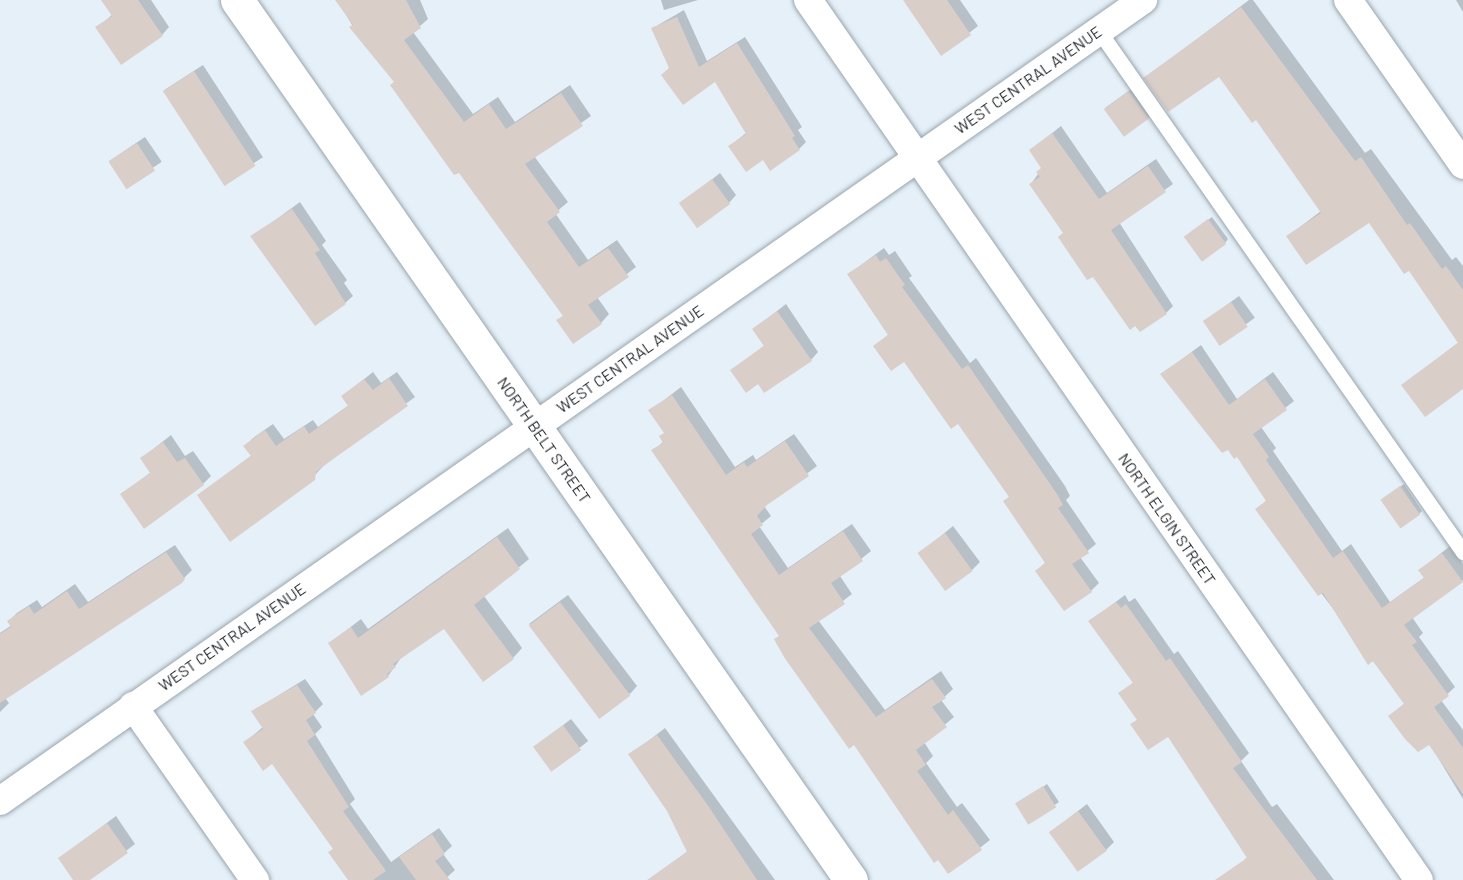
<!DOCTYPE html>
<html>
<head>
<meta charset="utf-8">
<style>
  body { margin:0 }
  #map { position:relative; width:1463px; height:880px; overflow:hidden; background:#e5f0f9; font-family:Barlow,sans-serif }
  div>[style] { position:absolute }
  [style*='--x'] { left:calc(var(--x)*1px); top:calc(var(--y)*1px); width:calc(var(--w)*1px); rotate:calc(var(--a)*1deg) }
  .shadow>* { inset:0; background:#0003; transform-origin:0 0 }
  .building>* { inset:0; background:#dacec8; transform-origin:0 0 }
  .roads { filter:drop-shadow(0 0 2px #9aa5ad) drop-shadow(0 0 2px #9aa5ad) }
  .service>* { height:15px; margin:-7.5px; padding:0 7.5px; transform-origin:7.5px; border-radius:7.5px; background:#fff }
  .minor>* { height:28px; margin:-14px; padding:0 14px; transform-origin:14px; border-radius:14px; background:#fff }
  .tertiary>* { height:33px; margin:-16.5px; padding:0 16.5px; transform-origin:16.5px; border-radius:16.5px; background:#fff }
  span { translate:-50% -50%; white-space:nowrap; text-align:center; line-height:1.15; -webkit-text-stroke:5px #fff; paint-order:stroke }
  .street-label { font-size:16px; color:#292d30 }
</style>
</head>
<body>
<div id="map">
  <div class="shadow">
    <div style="clip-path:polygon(103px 0,151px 0,169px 27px,162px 35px,97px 28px,113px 14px)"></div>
    <div style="clip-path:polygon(342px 0,420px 0,428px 19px,413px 32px,473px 114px,498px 97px,515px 122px,570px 85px,591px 116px,534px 156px,568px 202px,555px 213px,588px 260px,617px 240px,636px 267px,597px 297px,609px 314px,601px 323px,558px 321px,564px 315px,396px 81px,364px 45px,339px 3px)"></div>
    <div style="clip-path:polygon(661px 0,698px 0,664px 10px)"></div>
    <div style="clip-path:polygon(905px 0,960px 0,978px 26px,942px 54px)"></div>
    <div style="clip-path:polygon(1249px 0,1253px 0,1365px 153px,1371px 149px,1452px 260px,1456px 257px,1463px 266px,1463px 388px,1403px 385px,1459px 342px,1409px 269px,1369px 221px,1288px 236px,1321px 211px,1257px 118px,1219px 75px,1145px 78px)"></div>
    <div style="clip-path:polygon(1456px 0,1463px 0,1463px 12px)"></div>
    <div style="clip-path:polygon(684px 10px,707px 61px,745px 37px,802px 127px,798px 130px,806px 142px,799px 149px,763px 158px,730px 146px,746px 133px,716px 80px,670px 67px,653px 28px)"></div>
    <div style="left:203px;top:65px;width:110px;height:47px;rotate:57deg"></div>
    <div style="clip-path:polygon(1137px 85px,1155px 110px,1148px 118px,1105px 108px)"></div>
    <div style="clip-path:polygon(1061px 126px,1107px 193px,1156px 159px,1173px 184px,1119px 222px,1173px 306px,1166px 313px,1065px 232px,1031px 184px,1043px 167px,1031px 150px)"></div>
    <div style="left:145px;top:137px;width:30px;height:43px;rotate:56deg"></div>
    <div style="clip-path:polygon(720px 173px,736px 195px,729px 203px,681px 204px)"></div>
    <div style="clip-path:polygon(300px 202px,326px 241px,322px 245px,347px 280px,344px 283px,353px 296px,345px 303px,252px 237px)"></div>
    <div style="clip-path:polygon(1212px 217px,1228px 239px,1225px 243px,1190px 233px)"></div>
    <div style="clip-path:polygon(884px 248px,889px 255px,895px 251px,912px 276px,909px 278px,970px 363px,976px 358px,1065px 486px,1070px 496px,1066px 500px,1096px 544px,1080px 557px,1099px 583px,1091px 591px,1037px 571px,1046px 562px,1005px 501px,1010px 496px,958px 422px,905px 360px,875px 346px,889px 334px,849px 274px)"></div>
    <div style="left:1239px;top:296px;width:27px;height:42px;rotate:54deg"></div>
    <div style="clip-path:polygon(786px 304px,818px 352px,811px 360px,758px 382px,732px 370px,765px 345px,754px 329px)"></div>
    <div style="clip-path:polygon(1201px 345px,1237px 399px,1273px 372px,1294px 401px,1261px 427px,1276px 448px,1273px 451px,1342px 551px,1351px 544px,1390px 602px,1425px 577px,1420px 570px,1450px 546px,1463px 564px,1463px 580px,1412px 617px,1423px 633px,1419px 637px,1455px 687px,1441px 700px,1463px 730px,1463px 799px,1429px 743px,1390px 716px,1405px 703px,1257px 509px,1267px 500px,1237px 455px,1162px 374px)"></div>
    <div style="clip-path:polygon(373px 372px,381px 383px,397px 372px,415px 397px,330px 459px,313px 477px,199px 495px,252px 455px,245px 446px,253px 438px,273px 424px,284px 439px,313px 420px,318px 427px,349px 405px,343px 396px)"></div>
    <div style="clip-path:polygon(681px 387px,735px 467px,753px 455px,756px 460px,794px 434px,817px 466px,764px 506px,771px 516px,759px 526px,788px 568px,852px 524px,871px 551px,840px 576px,852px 594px,818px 620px,885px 710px,941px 671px,953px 689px,941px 700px,954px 717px,924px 742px,933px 756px,926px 763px,957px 807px,962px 803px,990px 840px,949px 872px,653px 451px,664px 441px,665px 432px,650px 411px)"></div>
    <div style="clip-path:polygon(171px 435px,185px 456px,193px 451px,211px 476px,203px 484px,122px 495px,151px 472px,142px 458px)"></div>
    <div style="clip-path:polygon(1404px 484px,1422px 511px,1419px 514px,1386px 497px)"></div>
    <div style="clip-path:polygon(953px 526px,980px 562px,972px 570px,920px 553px)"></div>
    <div style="clip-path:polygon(508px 528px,529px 559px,484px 596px,522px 648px,513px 658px,444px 627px,403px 655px,388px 676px,362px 694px,330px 643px,361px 619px,368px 629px)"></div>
    <div style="clip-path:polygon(175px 545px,192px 570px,184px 578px,5px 698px,9px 703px,0 712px,0 633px,12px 625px,9px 621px,17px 613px,37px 600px,42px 607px,75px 584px,88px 602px)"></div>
    <div style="clip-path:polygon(568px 595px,637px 686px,630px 694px,529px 624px)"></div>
    <div style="clip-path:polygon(1125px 595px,1129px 602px,1135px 598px,1174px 654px,1178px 651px,1249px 753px,1241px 761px,1272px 807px,1277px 804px,1334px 880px,1250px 880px,1240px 865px,1248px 856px,1168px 735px,1132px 724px,1138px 719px,1120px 693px,1134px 682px,1090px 621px)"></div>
    <div style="clip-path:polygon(305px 679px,323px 704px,313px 714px,322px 727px,315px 734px,355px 799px,350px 804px,391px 862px,439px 828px,452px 846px,443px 854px,455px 870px,444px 880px,349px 880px,334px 848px,273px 762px,245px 742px,263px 727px,253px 711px)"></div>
    <div style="left:571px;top:719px;width:28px;height:46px;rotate:52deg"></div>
    <div style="clip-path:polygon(665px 728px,775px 880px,648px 880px,688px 851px,669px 811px,630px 755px)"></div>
    <div style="clip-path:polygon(1047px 784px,1059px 802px,1029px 823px,1021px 802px)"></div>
    <div style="clip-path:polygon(1087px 804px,1114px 842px,1106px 850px,1051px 832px)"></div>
    <div style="clip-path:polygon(116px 816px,135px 844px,88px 880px,75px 880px,60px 858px)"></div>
  </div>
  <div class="building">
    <div style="clip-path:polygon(101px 0,138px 0,163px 36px,121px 65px,95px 27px,112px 16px)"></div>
    <div style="clip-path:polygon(335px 0,406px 0,421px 28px,404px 40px,464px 122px,489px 104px,506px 129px,561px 93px,583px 126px,525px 164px,560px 212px,547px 222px,579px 267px,608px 248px,629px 277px,588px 305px,602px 324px,573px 344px,556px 320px,563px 316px,459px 173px,454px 175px,390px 85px,394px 82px,349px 27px,353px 25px)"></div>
    <div style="clip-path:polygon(903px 0,947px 0,971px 35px,941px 56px)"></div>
    <div style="clip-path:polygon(1241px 7px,1355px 161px,1361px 157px,1407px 225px,1410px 223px,1442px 269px,1446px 266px,1463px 290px,1463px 389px,1425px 417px,1401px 385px,1458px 343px,1409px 271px,1404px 274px,1369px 223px,1306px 265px,1286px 236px,1321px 213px,1256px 120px,1252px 123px,1219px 77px,1168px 112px,1143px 78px)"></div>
    <div style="clip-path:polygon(677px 17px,699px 67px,737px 43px,795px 136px,792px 138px,800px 150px,770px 171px,763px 160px,746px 172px,728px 146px,746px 134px,715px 82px,683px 105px,661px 75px,669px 68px,651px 28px)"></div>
    <div style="left:194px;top:71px;width:113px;height:37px;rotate:57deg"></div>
    <div style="left:1129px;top:91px;width:34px;height:31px;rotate:54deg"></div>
    <div style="clip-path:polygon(1052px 133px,1099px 199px,1148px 166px,1166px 192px,1111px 230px,1167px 314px,1140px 332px,1135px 326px,1130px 330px,1093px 277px,1087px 280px,1058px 237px,1063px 233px,1029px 184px,1040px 177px,1036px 172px,1041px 168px,1029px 150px)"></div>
    <div style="left:137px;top:143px;width:33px;height:34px;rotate:57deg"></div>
    <div style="left:712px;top:179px;width:31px;height:41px;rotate:54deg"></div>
    <div style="clip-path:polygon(292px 209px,320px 250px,315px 253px,346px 304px,315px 326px,250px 236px)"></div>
    <div style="left:1208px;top:219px;width:31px;height:30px;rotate:54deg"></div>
    <div style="clip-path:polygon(876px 255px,880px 262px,886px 258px,905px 285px,902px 287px,962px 369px,968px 365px,1057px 494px,1063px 505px,1058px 508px,1089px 553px,1072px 564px,1092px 592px,1064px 611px,1035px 571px,1045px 563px,1003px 501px,1009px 497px,958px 424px,951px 429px,904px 362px,891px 371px,873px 346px,888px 335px,847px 274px)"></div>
    <div style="left:1231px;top:302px;width:30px;height:34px;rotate:56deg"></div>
    <div style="clip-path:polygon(777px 311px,812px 361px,764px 393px,758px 384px,746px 393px,730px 370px,764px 346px,752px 329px)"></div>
    <div style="clip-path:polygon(1192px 352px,1229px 405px,1265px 379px,1287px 410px,1253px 434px,1269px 457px,1266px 460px,1333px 558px,1343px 551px,1382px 608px,1424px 578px,1418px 570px,1442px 553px,1463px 582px,1404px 625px,1417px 642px,1412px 645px,1449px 696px,1434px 707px,1463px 748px,1463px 794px,1429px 745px,1418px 752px,1405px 739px,1388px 716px,1404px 704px,1373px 661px,1368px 665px,1323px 593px,1318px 596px,1255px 509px,1266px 501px,1237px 457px,1234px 459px,1228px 450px,1222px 453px,1160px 374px)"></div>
    <div style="clip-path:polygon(389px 378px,408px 406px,329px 462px,316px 472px,315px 480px,230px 542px,197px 495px,251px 456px,243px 446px,265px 430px,276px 446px,304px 426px,309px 434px,348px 406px,341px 396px,364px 379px,373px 390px)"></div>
    <div style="clip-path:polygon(672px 395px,726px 475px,744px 462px,747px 467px,785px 441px,809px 476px,767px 505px,757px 516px,763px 525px,751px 534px,779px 575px,843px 531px,863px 561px,831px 583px,845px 604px,809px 628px,876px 717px,932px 679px,946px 698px,932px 707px,947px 727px,916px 750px,926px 765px,917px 771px,948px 815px,953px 810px,982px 850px,948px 874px,938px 860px,934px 863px,854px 745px,849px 749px,784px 657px,774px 639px,779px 636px,651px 450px,663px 443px,659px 436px,664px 433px,648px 410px)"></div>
    <div style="clip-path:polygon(163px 442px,177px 462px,185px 458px,204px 485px,144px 529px,120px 494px,150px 473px,140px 458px)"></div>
    <div style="left:1400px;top:486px;width:35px;height:24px;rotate:55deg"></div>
    <div style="left:945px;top:533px;width:47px;height:34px;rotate:54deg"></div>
    <div style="clip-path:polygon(497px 537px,520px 569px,474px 605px,514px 659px,483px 682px,444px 629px,393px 664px,396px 667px,387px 674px,389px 677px,361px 696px,328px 643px,351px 627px,358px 638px)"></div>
    <div style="clip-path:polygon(166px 552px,185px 579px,182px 583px,0 703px,0 634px,11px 627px,7px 621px,29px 606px,34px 614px,67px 591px,79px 609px)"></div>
    <div style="left:560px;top:602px;width:117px;height:39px;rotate:53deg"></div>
    <div style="clip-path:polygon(1116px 602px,1121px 608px,1126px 604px,1166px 661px,1170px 658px,1242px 762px,1233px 768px,1317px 880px,1215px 880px,1247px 858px,1168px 737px,1148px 750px,1130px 724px,1137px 720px,1118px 693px,1133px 683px,1088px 621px)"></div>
    <div style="clip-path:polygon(297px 685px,316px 713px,306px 720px,315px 735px,307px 741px,349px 807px,343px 811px,386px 871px,373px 880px,348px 880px,328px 852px,333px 849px,272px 764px,263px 771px,243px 742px,263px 729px,251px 711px)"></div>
    <div style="left:563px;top:725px;width:31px;height:37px;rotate:54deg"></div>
    <div style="clip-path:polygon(657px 735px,709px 807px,757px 880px,647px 880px,687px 852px,667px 811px,628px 754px)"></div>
    <div style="left:1043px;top:786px;width:25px;height:33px;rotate:58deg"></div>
    <div style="left:1078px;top:811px;width:49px;height:36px;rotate:54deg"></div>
    <div style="clip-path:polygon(107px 823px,128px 853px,90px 880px,73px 880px,58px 858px)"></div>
    <div style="clip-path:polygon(432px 834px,445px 854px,435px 861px,450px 880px,416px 880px,399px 857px)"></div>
  </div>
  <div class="roads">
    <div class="service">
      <div style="--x:1099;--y:31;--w:636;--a:55.06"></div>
    </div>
    <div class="minor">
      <div style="--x:808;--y:0;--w:1071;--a:55.23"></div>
      <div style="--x:1348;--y:0;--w:201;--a:55.1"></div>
      <div style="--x:133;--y:706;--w:213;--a:55"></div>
      <div style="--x:0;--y:801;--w:1396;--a:-35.02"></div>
    </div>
    <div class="tertiary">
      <div style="--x:237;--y:0;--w:1073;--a:55.1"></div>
    </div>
  </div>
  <div class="street-label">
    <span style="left:1028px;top:80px;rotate:-35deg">WEST CENTRAL AVENUE</span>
    <span style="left:630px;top:359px;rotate:-35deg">WEST CENTRAL AVENUE</span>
    <span style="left:544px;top:440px;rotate:55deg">NORTH BELT STREET</span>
    <span style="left:1167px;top:519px;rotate:55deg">NORTH ELGIN STREET</span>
    <span style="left:232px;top:637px;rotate:-35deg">WEST CENTRAL AVENUE</span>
  </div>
</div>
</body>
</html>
